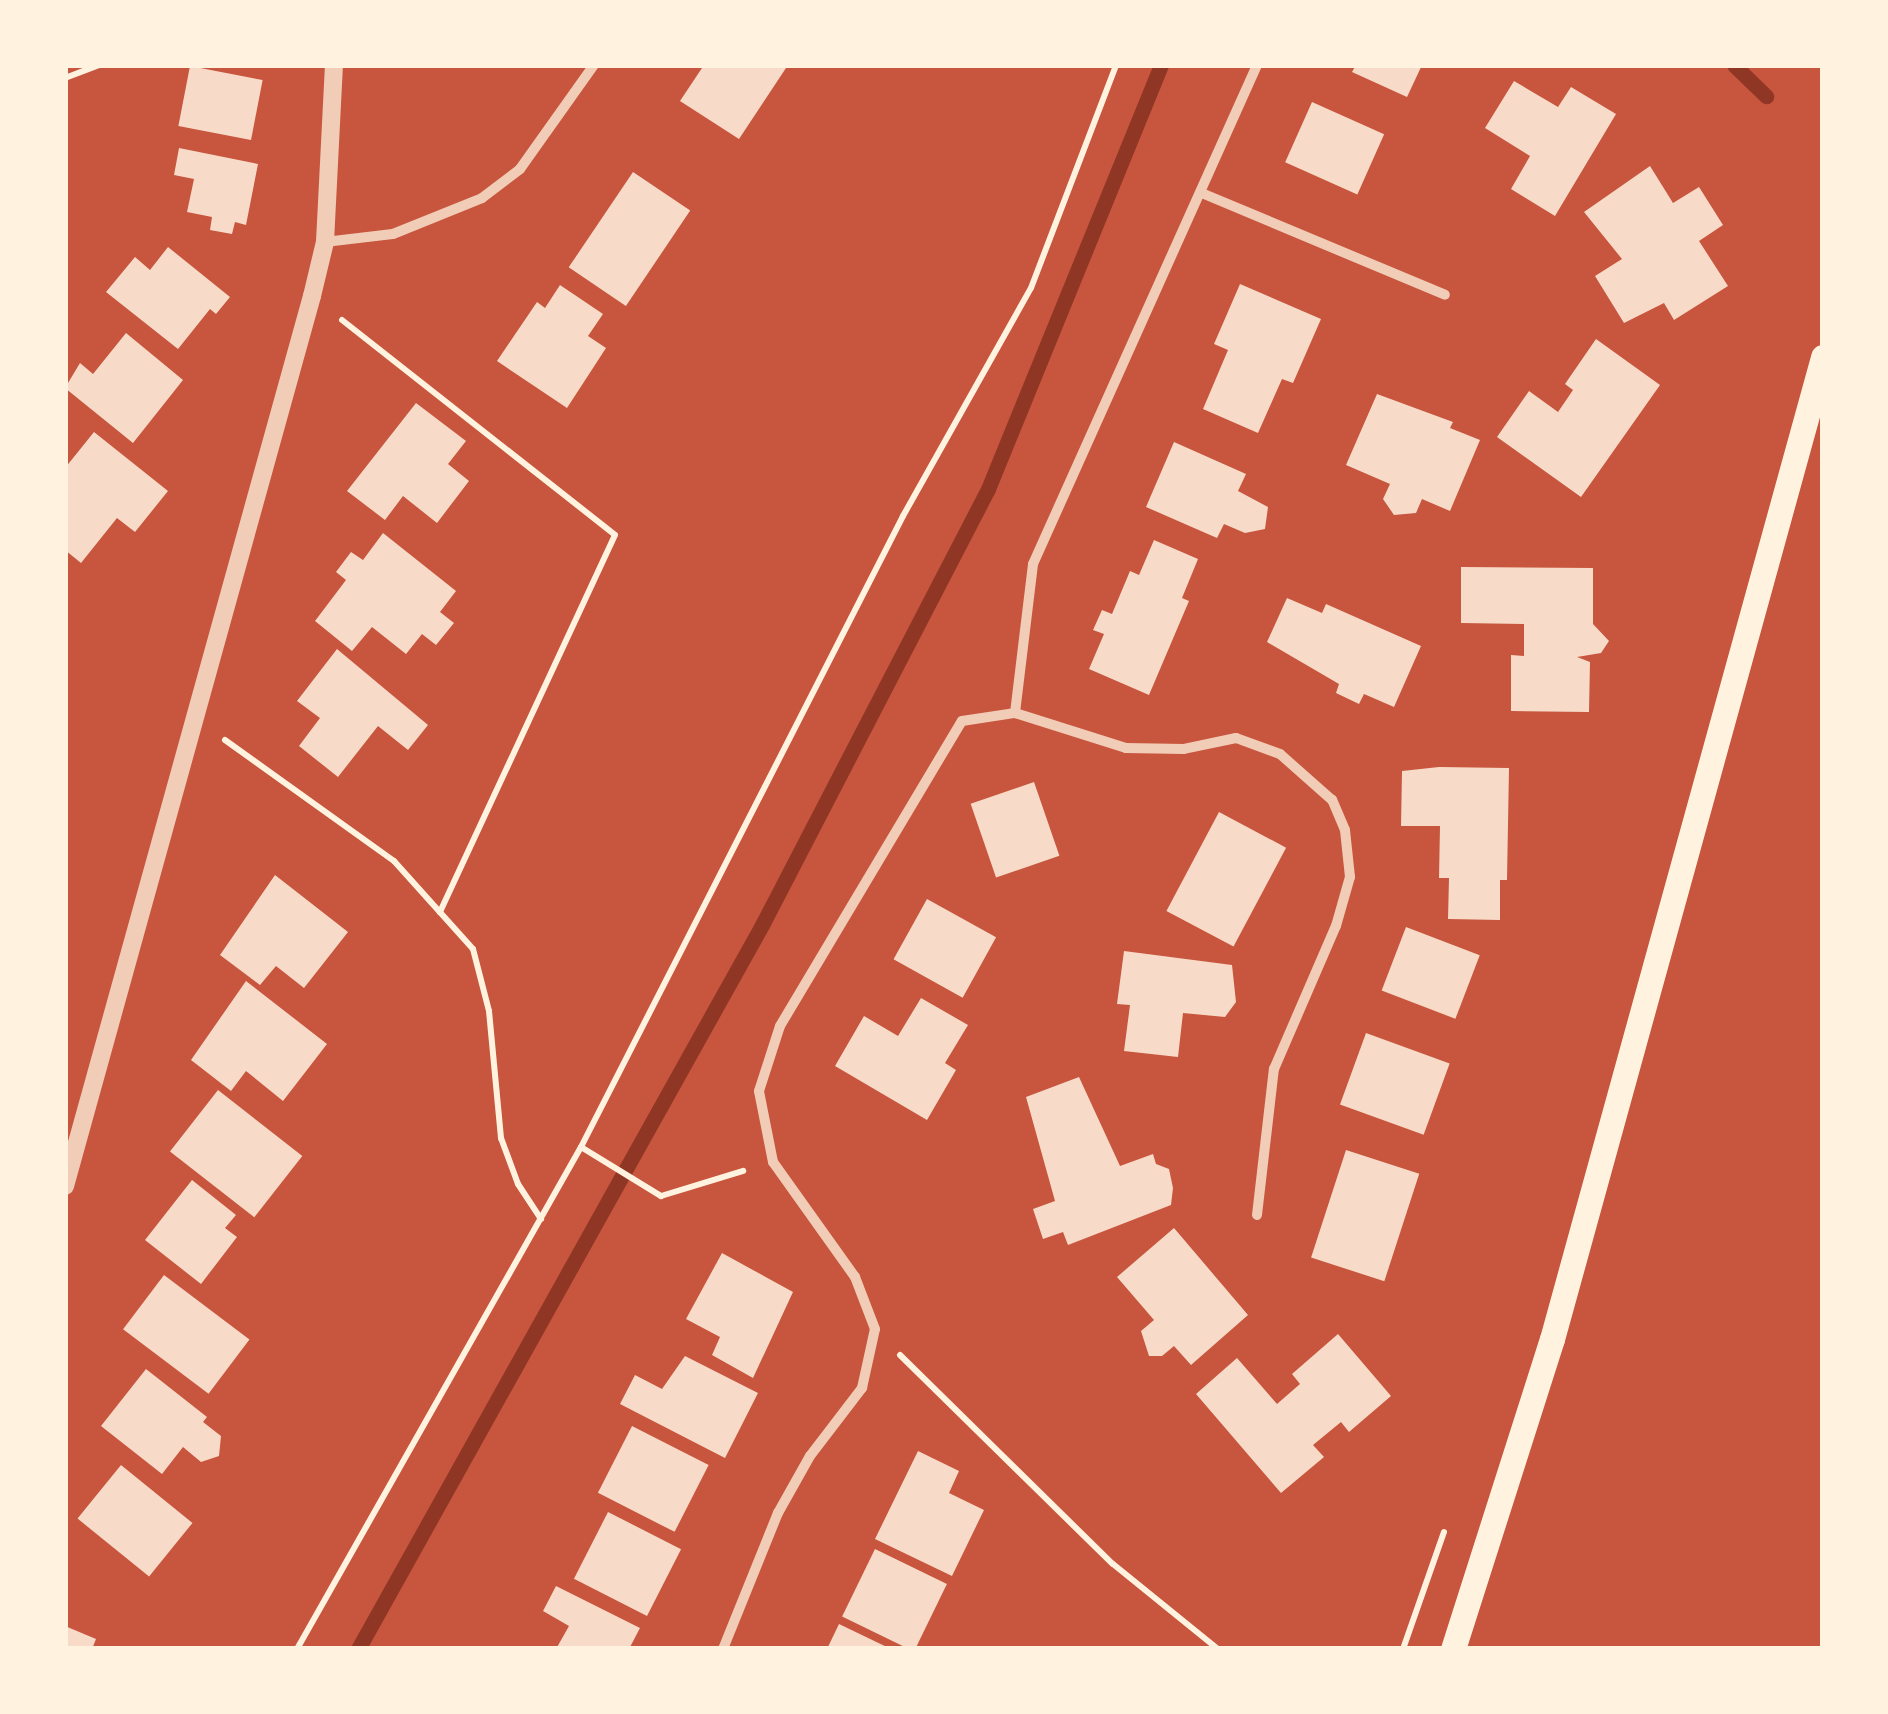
<!DOCTYPE html>
<html>
<head>
<meta charset="utf-8">
<style>
  body { margin:0 }
  #map { position:relative; width:1888px; height:1714px; overflow:hidden; background:#c8553d; font-family:Ubuntu,sans-serif }
  div>[style] { position:absolute }
  [style*='--x'] { left:calc(var(--x)*1px); top:calc(var(--y)*1px); width:calc(var(--w)*1px); rotate:calc(var(--a)*1deg) }
  .stream>* { height:15px; margin:-7.5px; padding:0 7.5px; transform-origin:7.5px; border-radius:7.5px; background:#8f3625 }
  .building>* { inset:0; background:#f7dbc8; transform-origin:0 0 }
  .path>* { height:6px; margin:-3px; padding:0 3px; transform-origin:3px; border-radius:3px; background:#fff3e0 }
  .minor>* { height:10px; margin:-5px; padding:0 5px; transform-origin:5px; border-radius:5px; background:#f1ccb7 }
  .tertiary>* { height:18px; margin:-9px; padding:0 9px; transform-origin:9px; border-radius:9px; background:#f1ccb7 }
  .primary>* { height:25px; margin:-12.5px; padding:0 12.5px; transform-origin:12.5px; border-radius:12.5px; background:#fff3e0 }
  span { translate:-50% -50%; white-space:nowrap; text-align:center; line-height:1.15; -webkit-text-stroke:8px #fff3e0; paint-order:stroke }
  .frame { position:absolute; inset:0; border:68px solid #fff3e0; pointer-events:none }
</style>
</head>
<body>
<div id="map">
  <div class="stream">
    <div style="--x:1734;--y:65;--w:45;--a:44.1"></div>
    <div style="--x:358;--y:1649;--w:829;--a:-60.84"></div>
    <div style="--x:762;--y:925;--w:491;--a:-62.6"></div>
    <div style="--x:988;--y:489;--w:458;--a:-67.8"></div>
  </div>
  <div class="building">
    <div style="clip-path:polygon(704px 65px,788px 65px,739px 139px,680px 101px)"></div>
    <div style="clip-path:polygon(1356px 65px,1422px 65px,1407px 97px,1352px 72px)"></div>
    <div style="left:190px;top:66px;width:74px;height:61px;rotate:11deg"></div>
    <div style="clip-path:polygon(1514px 81px,1558px 107px,1571px 87px,1616px 114px,1555px 216px,1511px 189px,1530px 156px,1485px 128px)"></div>
    <div style="left:1312px;top:102px;width:79px;height:66px;rotate:24deg"></div>
    <div style="clip-path:polygon(179px 148px,258px 164px,246px 225px,235px 222px,232px 234px,210px 230px,212px 217px,187px 212px,194px 179px,174px 175px)"></div>
    <div style="clip-path:polygon(1650px 166px,1673px 203px,1699px 187px,1723px 225px,1699px 241px,1728px 286px,1674px 320px,1664px 303px,1624px 323px,1595px 276px,1622px 259px,1584px 212px)"></div>
    <div style="left:633px;top:172px;width:69px;height:115px;rotate:34deg"></div>
    <div style="clip-path:polygon(168px 247px,230px 297px,216px 314px,210px 309px,178px 349px,106px 292px,135px 257px,150px 270px)"></div>
    <div style="clip-path:polygon(1240px 284px,1321px 319px,1293px 383px,1282px 379px,1258px 433px,1203px 409px,1228px 350px,1214px 344px)"></div>
    <div style="clip-path:polygon(560px 285px,603px 314px,588px 336px,606px 348px,567px 408px,497px 361px,537px 302px,545px 308px)"></div>
    <div style="clip-path:polygon(126px 333px,183px 380px,133px 443px,65px 388px,80px 363px,93px 374px)"></div>
    <div style="clip-path:polygon(1596px 339px,1660px 385px,1581px 497px,1497px 437px,1529px 391px,1558px 412px,1573px 390px,1565px 384px)"></div>
    <div style="clip-path:polygon(1377px 394px,1453px 422px,1450px 428px,1480px 440px,1450px 511px,1422px 499px,1416px 513px,1394px 515px,1383px 499px,1390px 484px,1346px 465px)"></div>
    <div style="clip-path:polygon(416px 403px,466px 441px,448px 464px,469px 481px,437px 523px,403px 496px,385px 520px,347px 491px)"></div>
    <div style="clip-path:polygon(94px 432px,168px 491px,135px 532px,117px 518px,81px 563px,65px 550px,65px 468px)"></div>
    <div style="clip-path:polygon(1174px 442px,1246px 474px,1238px 491px,1268px 507px,1265px 529px,1245px 533px,1224px 524px,1217px 538px,1146px 507px)"></div>
    <div style="clip-path:polygon(383px 533px,456px 591px,440px 612px,454px 623px,436px 645px,422px 634px,406px 654px,372px 627px,352px 651px,315px 621px,346px 580px,336px 572px,351px 552px,363px 560px)"></div>
    <div style="clip-path:polygon(1154px 540px,1198px 559px,1182px 598px,1189px 601px,1149px 695px,1089px 669px,1104px 634px,1093px 630px,1102px 610px,1112px 614px,1130px 571px,1139px 575px)"></div>
    <div style="clip-path:polygon(1461px 567px,1593px 568px,1593px 624px,1609px 641px,1601px 653px,1577px 657px,1590px 662px,1589px 712px,1511px 711px,1511px 655px,1524px 656px,1524px 624px,1461px 623px)"></div>
    <div style="clip-path:polygon(1287px 598px,1322px 613px,1326px 604px,1421px 646px,1394px 707px,1364px 694px,1359px 704px,1336px 693px,1339px 684px,1267px 642px)"></div>
    <div style="clip-path:polygon(337px 649px,428px 725px,408px 750px,378px 726px,338px 777px,299px 746px,320px 718px,297px 701px)"></div>
    <div style="clip-path:polygon(1439px 767px,1509px 768px,1507px 880px,1500px 880px,1500px 920px,1448px 919px,1449px 878px,1439px 878px,1440px 826px,1401px 826px,1402px 771px)"></div>
    <div style="left:1034px;top:782px;width:78px;height:67px;rotate:71deg"></div>
    <div style="left:1219px;top:812px;width:76px;height:112px;rotate:28deg"></div>
    <div style="clip-path:polygon(275px 875px,348px 932px,304px 988px,276px 966px,260px 985px,220px 955px)"></div>
    <div style="left:927px;top:899px;width:79px;height:69px;rotate:29deg"></div>
    <div style="left:1406px;top:927px;width:79px;height:68px;rotate:21deg"></div>
    <div style="clip-path:polygon(1124px 951px,1232px 965px,1236px 1002px,1225px 1017px,1183px 1013px,1178px 1057px,1124px 1051px,1130px 1005px,1117px 1004px)"></div>
    <div style="clip-path:polygon(246px 981px,327px 1044px,283px 1101px,246px 1071px,231px 1091px,191px 1060px)"></div>
    <div style="clip-path:polygon(921px 998px,968px 1025px,945px 1063px,956px 1070px,927px 1120px,835px 1066px,864px 1016px,898px 1036px)"></div>
    <div style="left:1366px;top:1033px;width:89px;height:76px;rotate:20deg"></div>
    <div style="clip-path:polygon(1079px 1077px,1120px 1166px,1153px 1154px,1156px 1164px,1169px 1169px,1173px 1188px,1171px 1205px,1068px 1245px,1063px 1232px,1043px 1239px,1033px 1209px,1055px 1201px,1026px 1097px)"></div>
    <div style="left:218px;top:1090px;width:107px;height:78px;rotate:38deg"></div>
    <div style="left:1346px;top:1150px;width:77px;height:113px;rotate:18deg"></div>
    <div style="clip-path:polygon(192px 1180px,236px 1215px,225px 1228px,237px 1237px,201px 1284px,145px 1240px)"></div>
    <div style="clip-path:polygon(1174px 1228px,1248px 1315px,1191px 1365px,1174px 1346px,1162px 1356px,1149px 1356px,1141px 1331px,1154px 1320px,1117px 1277px)"></div>
    <div style="clip-path:polygon(722px 1253px,793px 1292px,753px 1378px,712px 1355px,720px 1337px,686px 1319px)"></div>
    <div style="left:164px;top:1275px;width:107px;height:68px;rotate:37deg"></div>
    <div style="clip-path:polygon(1338px 1334px,1391px 1396px,1349px 1432px,1341px 1422px,1313px 1445px,1324px 1457px,1281px 1493px,1196px 1394px,1237px 1358px,1277px 1404px,1300px 1384px,1292px 1374px)"></div>
    <div style="clip-path:polygon(685px 1356px,758px 1393px,725px 1458px,620px 1404px,635px 1375px,662px 1389px)"></div>
    <div style="clip-path:polygon(146px 1369px,207px 1417px,203px 1422px,221px 1436px,219px 1456px,201px 1462px,183px 1447px,162px 1474px,101px 1426px)"></div>
    <div style="left:632px;top:1426px;width:86px;height:75px;rotate:27deg"></div>
    <div style="clip-path:polygon(918px 1451px,959px 1471px,949px 1493px,984px 1510px,952px 1576px,875px 1539px)"></div>
    <div style="left:121px;top:1465px;width:92px;height:69px;rotate:39deg"></div>
    <div style="left:608px;top:1512px;width:82px;height:75px;rotate:27deg"></div>
    <div style="left:875px;top:1549px;width:80px;height:75px;rotate:26deg"></div>
    <div style="clip-path:polygon(556px 1586px,640px 1628px,629px 1649px,556px 1649px,569px 1626px,543px 1611px)"></div>
    <div style="clip-path:polygon(839px 1624px,891px 1649px,827px 1649px)"></div>
    <div style="clip-path:polygon(65px 1626px,96px 1639px,92px 1649px,65px 1649px)"></div>
  </div>
  <div class="path">
    <div style="--x:65;--y:78;--w:36;--a:-21"></div>
    <div style="--x:342;--y:320;--w:347;--a:38.2"></div>
    <div style="--x:615;--y:535;--w:416;--a:114.9"></div>
    <div style="--x:225;--y:740;--w:208;--a:35.6"></div>
    <div style="--x:394;--y:861;--w:118;--a:48.1"></div>
    <div style="--x:473;--y:949;--w:64;--a:75.5"></div>
    <div style="--x:489;--y:1011;--w:128;--a:84.6"></div>
    <div style="--x:501;--y:1138;--w:49;--a:69.7"></div>
    <div style="--x:518;--y:1184;--w:42;--a:56.7"></div>
    <div style="--x:581;--y:1147;--w:94;--a:31.5"></div>
    <div style="--x:661;--y:1196;--w:86;--a:-17"></div>
    <div style="--x:900;--y:1355;--w:298;--a:44.5"></div>
    <div style="--x:1113;--y:1564;--w:135;--a:39"></div>
    <div style="--x:297;--y:1649;--w:577;--a:-60.5"></div>
    <div style="--x:581;--y:1147;--w:708;--a:-62.96"></div>
    <div style="--x:903;--y:516;--w:261;--a:-60.7"></div>
    <div style="--x:1031;--y:288;--w:239;--a:-69.1"></div>
    <div style="--x:1403;--y:1649;--w:124;--a:-70.7"></div>
  </div>
  <div class="minor">
    <div style="--x:1204;--y:194;--w:261;--a:22.7"></div>
    <div style="--x:325;--y:242;--w:68;--a:-6.7"></div>
    <div style="--x:393;--y:234;--w:96;--a:-22"></div>
    <div style="--x:482;--y:198;--w:48;--a:-37.3"></div>
    <div style="--x:520;--y:169;--w:128;--a:-54.6"></div>
    <div style="--x:1257;--y:1215;--w:147;--a:-83.4"></div>
    <div style="--x:1274;--y:1069;--w:156;--a:-66.6"></div>
    <div style="--x:1336;--y:926;--w:51;--a:-74.1"></div>
    <div style="--x:1350;--y:877;--w:47;--a:-96.1"></div>
    <div style="--x:1345;--y:830;--w:33;--a:-113"></div>
    <div style="--x:1332;--y:800;--w:69;--a:-138.5"></div>
    <div style="--x:1280;--y:754;--w:47;--a:-160"></div>
    <div style="--x:1236;--y:738;--w:53;--a:168.1"></div>
    <div style="--x:1184;--y:749;--w:58;--a:-179"></div>
    <div style="--x:1126;--y:748;--w:116;--a:-162.5"></div>
    <div style="--x:1015;--y:713;--w:150;--a:-83.1"></div>
    <div style="--x:1033;--y:564;--w:547;--a:-65.82"></div>
    <div style="--x:723;--y:1649;--w:147;--a:-68"></div>
    <div style="--x:778;--y:1513;--w:65;--a:-60.7"></div>
    <div style="--x:810;--y:1456;--w:86;--a:-52.6"></div>
    <div style="--x:862;--y:1388;--w:60;--a:-77.6"></div>
    <div style="--x:875;--y:1329;--w:56;--a:-111"></div>
    <div style="--x:855;--y:1277;--w:141;--a:-125.5"></div>
    <div style="--x:773;--y:1162;--w:72;--a:-101.2"></div>
    <div style="--x:759;--y:1091;--w:68;--a:-72.1"></div>
    <div style="--x:780;--y:1026;--w:355;--a:-59.2"></div>
    <div style="--x:962;--y:721;--w:54;--a:-8.6"></div>
  </div>
  <div class="tertiary">
    <div style="--x:65;--y:1186;--w:924;--a:-74.49"></div>
    <div style="--x:312;--y:296;--w:56;--a:-76.5"></div>
    <div style="--x:325;--y:242;--w:177;--a:-87.1"></div>
  </div>
  <div class="primary">
    <div style="--x:1453;--y:1649;--w:325;--a:-72.3"></div>
    <div style="--x:1552;--y:1339;--w:1019;--a:-74.57"></div>
  </div>
  <div class="frame"></div>
</div>
</body>
</html>
